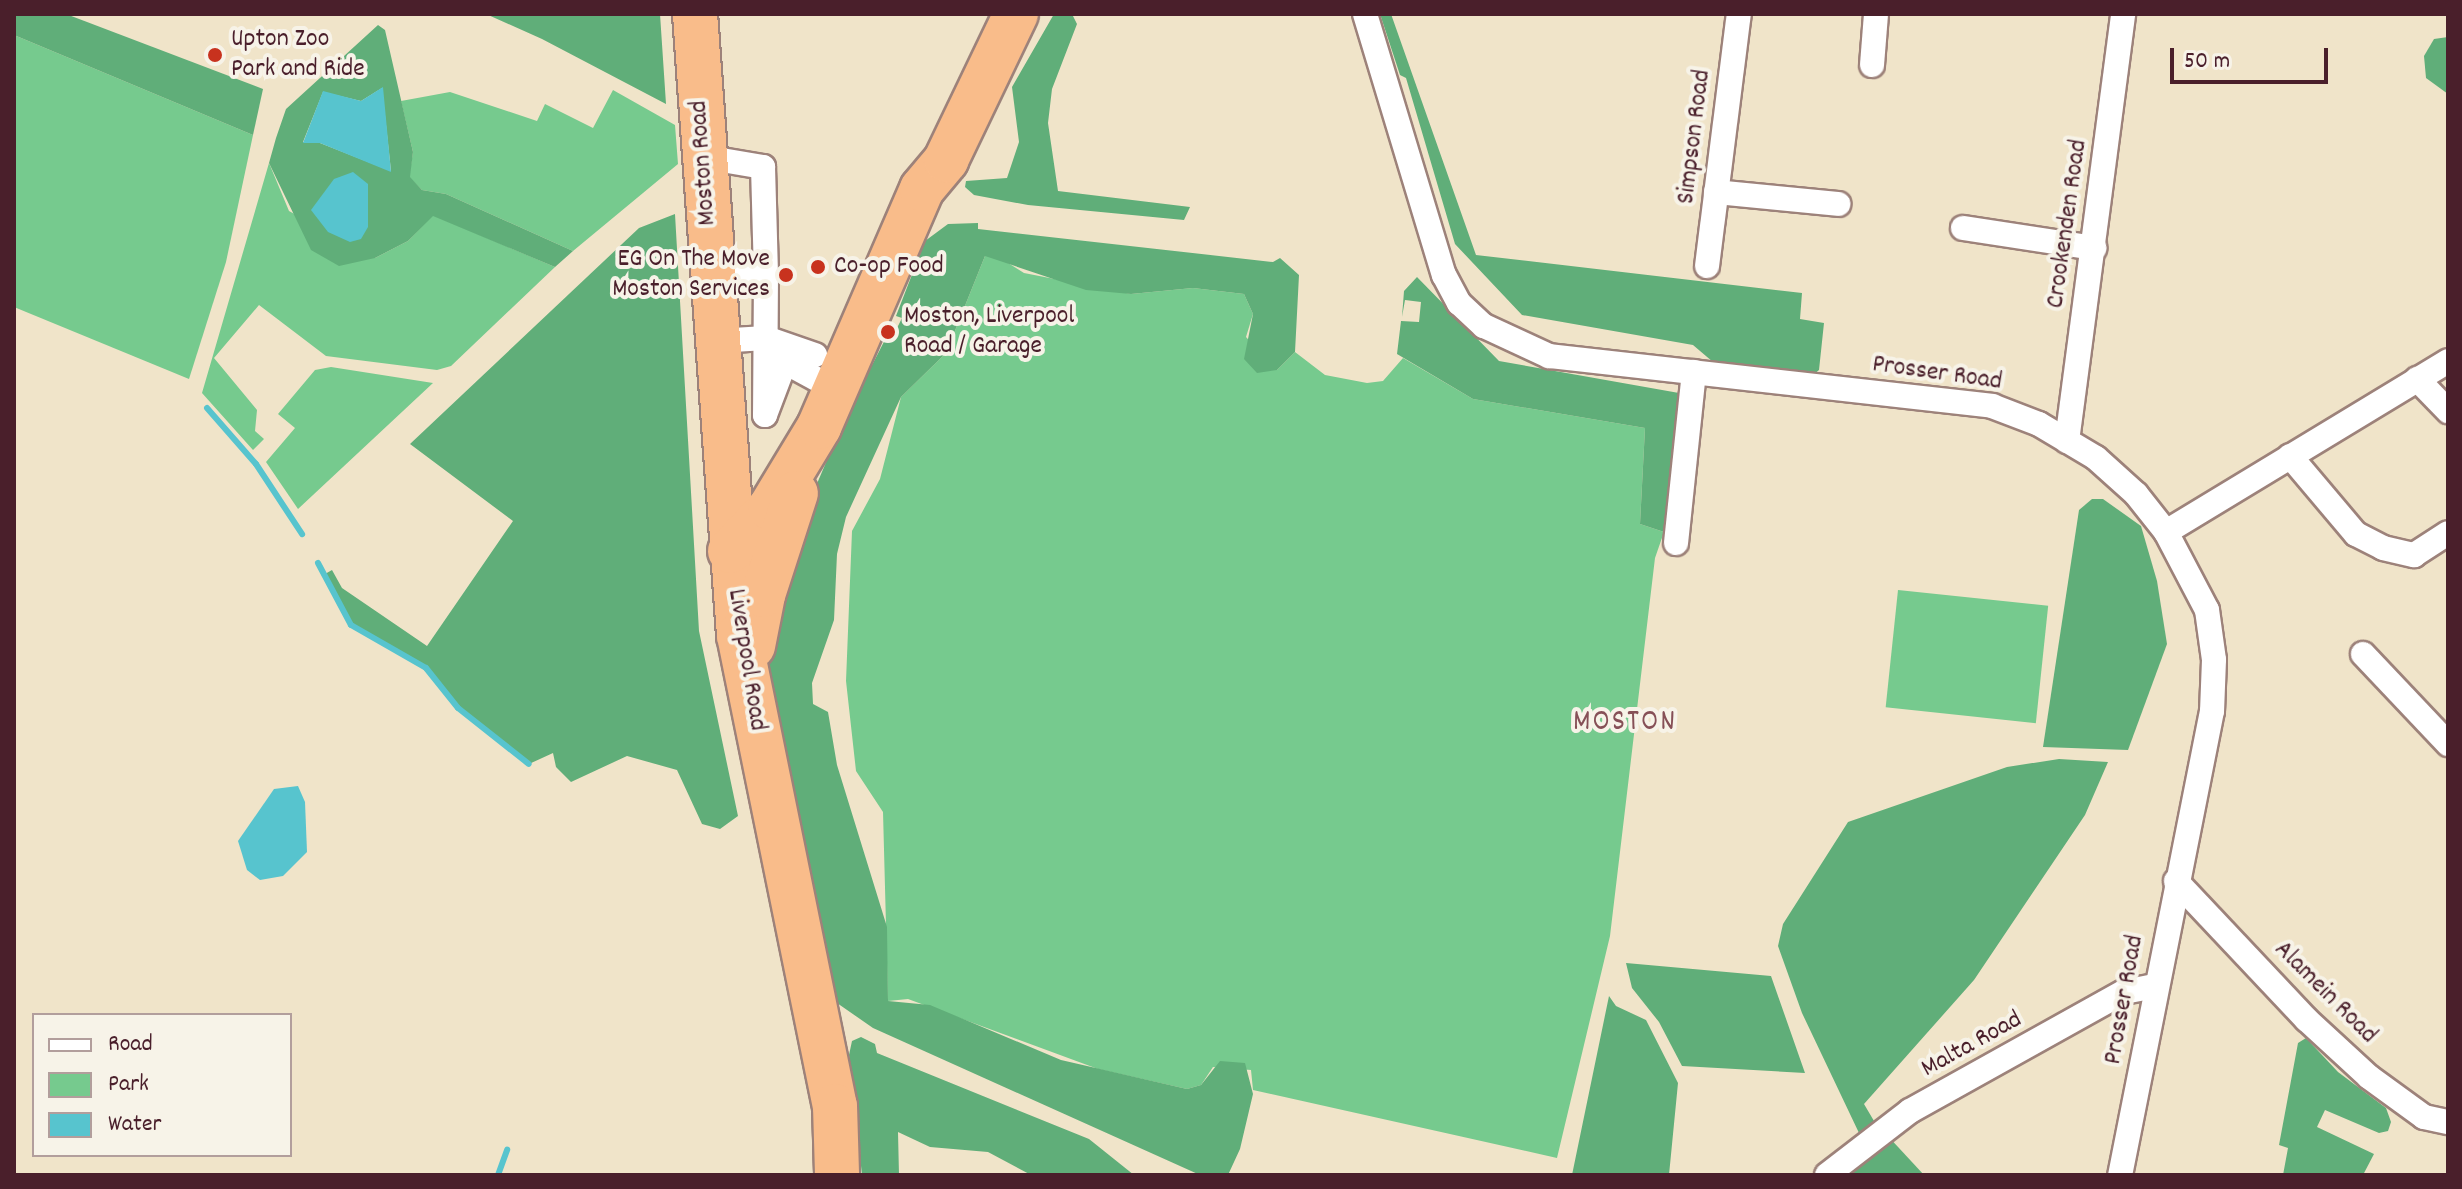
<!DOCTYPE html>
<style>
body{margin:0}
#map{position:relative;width:2462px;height:1189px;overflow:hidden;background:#f0e4c9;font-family:Dekko,sans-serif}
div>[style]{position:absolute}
.green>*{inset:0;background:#76ca8e;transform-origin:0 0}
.forest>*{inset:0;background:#60ae79}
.water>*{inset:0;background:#57c4ce}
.stream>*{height:6px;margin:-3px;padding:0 3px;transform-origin:3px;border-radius:3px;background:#57c4ce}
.roads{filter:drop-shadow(2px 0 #9d827a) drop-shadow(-2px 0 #9d827a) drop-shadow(0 2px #9d827a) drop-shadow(0 -2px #9d827a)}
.street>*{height:24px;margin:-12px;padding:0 12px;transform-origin:12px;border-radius:12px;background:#fff}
.highway>*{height:44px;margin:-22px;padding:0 22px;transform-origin:22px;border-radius:22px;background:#f9bc8a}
.dots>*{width:22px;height:22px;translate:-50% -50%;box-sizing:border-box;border:4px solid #f7f3e8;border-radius:50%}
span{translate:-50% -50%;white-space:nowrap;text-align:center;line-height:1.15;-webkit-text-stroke:8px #f7f3e8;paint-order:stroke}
.poi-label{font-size:26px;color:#4a1f2b}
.left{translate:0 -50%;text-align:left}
.right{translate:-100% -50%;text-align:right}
.street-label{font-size:26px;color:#4a1f2b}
.quarter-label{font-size:30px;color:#865057;letter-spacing:2px}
.frame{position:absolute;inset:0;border:16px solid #4a1f2b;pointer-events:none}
.legend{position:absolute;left:32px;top:1013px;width:260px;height:144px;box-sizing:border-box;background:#f7f3e8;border:2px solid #b29e9c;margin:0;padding:10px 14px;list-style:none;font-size:24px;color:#4a1f2b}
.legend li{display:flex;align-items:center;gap:16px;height:40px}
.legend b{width:40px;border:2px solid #b29e9c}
.scale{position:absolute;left:2170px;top:48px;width:158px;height:36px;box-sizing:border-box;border:4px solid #4a1f2b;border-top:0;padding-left:10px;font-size:24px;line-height:28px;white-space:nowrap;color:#4a1f2b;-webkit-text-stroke:6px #f7f3e8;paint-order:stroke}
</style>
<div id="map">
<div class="green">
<div style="clip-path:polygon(14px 35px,253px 135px,226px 262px,189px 379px,14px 307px)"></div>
<div style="clip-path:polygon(613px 90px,675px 125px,678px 164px,573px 251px,446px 194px,422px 190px,409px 177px,413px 152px,401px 101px,450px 92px,537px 121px,545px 104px,593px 128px)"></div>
<div style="clip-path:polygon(269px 163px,289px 211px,375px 258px,408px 241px,433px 215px,555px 267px,451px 366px,437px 370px,326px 356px,259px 305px,214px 358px,257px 410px,255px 431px,264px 439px,253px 450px,202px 393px)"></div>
<div style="clip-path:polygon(985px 256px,997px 256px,1024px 273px,1131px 294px,1193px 288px,1244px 294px,1253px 314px,1246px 337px,1277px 370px,1295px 352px,1325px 375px,1367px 383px,1383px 381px,1403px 358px,1473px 399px,1645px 428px,1640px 524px,1664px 532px,1655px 558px,1610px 936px,1557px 1158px,1253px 1090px,1251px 1070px,1213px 1067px,1201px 1085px,1187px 1089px,1098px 1069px,908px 999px,888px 1001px,883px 812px,856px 771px,846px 681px,852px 531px,880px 479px,901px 397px,946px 353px)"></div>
<div style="clip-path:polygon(331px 367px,433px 383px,298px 509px,266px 462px,295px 428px,278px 414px,315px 370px)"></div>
<div style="left:1898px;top:590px;width:151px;height:118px;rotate:6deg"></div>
</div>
<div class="forest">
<div style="clip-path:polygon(14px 14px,66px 14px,263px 89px,253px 135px,14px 35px)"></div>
<div style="clip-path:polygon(486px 14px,660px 14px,666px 104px,542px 39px)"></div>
<div style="clip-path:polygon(1054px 14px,1072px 14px,1077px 24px,1052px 89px,1048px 123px,1058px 191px,1190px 207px,1184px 220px,1028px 205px,974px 195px,965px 187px,966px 181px,1007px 178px,1019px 142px,1012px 87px)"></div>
<div style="clip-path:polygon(1380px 14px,1391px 14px,1476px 255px,1802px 293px,1800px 319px,1824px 323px,1819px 370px,1813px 375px,1713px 362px,1693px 345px,1522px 315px,1455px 244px,1406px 78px,1400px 75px)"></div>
<div style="clip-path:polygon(evenodd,378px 25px,385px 30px,413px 152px,410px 177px,422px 190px,446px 194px,573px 251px,555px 267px,433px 216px,408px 241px,375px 258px,339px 266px,311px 250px,269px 163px,276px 138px,286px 109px,378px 25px,382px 88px,391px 171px,320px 143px,303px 142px,323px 92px,361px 101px,382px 88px)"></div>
<div style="clip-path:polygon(2448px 37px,2448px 94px,2426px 78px,2424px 56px,2434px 39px)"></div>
<div style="clip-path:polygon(675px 214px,699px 631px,738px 816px,720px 829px,702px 824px,677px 770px,627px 756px,571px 782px,556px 767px,553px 753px,529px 764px,458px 708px,426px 667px,351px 625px,325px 574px,332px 570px,342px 588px,427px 646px,513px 521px,410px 444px,639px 228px)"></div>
<div style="clip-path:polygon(978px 223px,978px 229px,1273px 262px,1280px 258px,1299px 275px,1295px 352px,1277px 370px,1257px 373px,1244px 359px,1253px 314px,1244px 294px,1193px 288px,1131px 294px,1086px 290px,985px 256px,946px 353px,901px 397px,846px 517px,837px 554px,834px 620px,812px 683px,813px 704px,828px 712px,837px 765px,887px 927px,888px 1001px,930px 1005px,1061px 1060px,1187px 1089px,1201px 1085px,1220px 1061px,1245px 1063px,1253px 1094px,1240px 1149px,1228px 1175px,1200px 1175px,873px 1028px,837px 1003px,809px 890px,771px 697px,769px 660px,804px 514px,845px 418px,891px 328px,896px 330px,902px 318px,896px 316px,925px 241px,948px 224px)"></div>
<div style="clip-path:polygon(1417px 277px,1499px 361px,1679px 393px,1664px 532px,1640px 524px,1645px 428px,1473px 399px,1397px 354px,1401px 321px,1419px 322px,1421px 302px,1405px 300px,1402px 317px,1404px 291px)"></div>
<div style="clip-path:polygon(2092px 499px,2103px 499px,2141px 526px,2157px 581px,2167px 644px,2128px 750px,2043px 747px,2079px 510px)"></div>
<div style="clip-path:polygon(2059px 759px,2108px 762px,2085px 815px,1974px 980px,1864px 1104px,1874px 1121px,1859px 1133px,1802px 1013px,1778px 946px,1783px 924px,1848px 822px,2007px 767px)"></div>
<div style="clip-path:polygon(1626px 963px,1771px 976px,1805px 1073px,1682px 1066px,1659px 1022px,1632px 988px)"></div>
<div style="clip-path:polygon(1609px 996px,1616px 1006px,1646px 1020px,1678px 1083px,1669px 1175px,1572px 1175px)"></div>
<div style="clip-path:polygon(861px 1037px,875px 1044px,877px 1053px,1089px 1139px,1134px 1175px,1031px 1175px,988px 1152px,930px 1147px,898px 1132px,899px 1175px,862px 1175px,849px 1055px,852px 1041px)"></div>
<div style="clip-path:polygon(2306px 1038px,2338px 1072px,2386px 1108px,2391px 1122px,2388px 1131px,2379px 1133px,2325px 1110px,2317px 1127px,2374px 1154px,2363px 1175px,2283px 1175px,2288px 1148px,2279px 1145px,2298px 1043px)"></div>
<div style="clip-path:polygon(1886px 1134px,1924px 1175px,1831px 1175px)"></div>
</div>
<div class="water">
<div style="clip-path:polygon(383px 87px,391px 172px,320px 143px,303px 143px,323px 91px,361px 101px)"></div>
<div style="clip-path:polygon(353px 172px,368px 184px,368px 227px,361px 239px,350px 242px,328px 232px,311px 210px,334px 179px)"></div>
<div style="clip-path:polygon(298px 786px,305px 802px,307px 852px,283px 876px,260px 880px,247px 870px,238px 841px,274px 789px)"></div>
</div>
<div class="stream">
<div style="left:207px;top:408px;width:74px;rotate:48.8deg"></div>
<div style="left:256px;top:464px;width:84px;rotate:56.7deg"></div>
<div style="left:318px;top:563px;width:70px;rotate:62deg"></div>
<div style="left:351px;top:625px;width:86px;rotate:29.8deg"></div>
<div style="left:426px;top:668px;width:51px;rotate:51.3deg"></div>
<div style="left:458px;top:708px;width:90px;rotate:38.3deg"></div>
<div style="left:498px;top:1175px;width:27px;rotate:-70deg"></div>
</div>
<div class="roads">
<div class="street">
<div style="left:1365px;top:14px;width:273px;rotate:73.2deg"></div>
<div style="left:1444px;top:275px;width:32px;rotate:62deg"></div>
<div style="left:1459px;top:303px;width:34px;rotate:43deg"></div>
<div style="left:1484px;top:326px;width:72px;rotate:24.8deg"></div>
<div style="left:1549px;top:356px;width:446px;rotate:6.4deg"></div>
<div style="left:1992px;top:406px;width:50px;rotate:21deg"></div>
<div style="left:2039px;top:424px;width:66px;rotate:30.8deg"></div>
<div style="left:2096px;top:458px;width:54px;rotate:42deg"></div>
<div style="left:2136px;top:494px;width:48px;rotate:51.7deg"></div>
<div style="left:2166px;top:532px;width:88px;rotate:62.3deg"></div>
<div style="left:2207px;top:610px;width:50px;rotate:82deg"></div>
<div style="left:2214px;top:660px;width:51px;rotate:92.2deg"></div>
<div style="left:2212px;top:711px;width:473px;rotate:101.2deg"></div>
<div style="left:1872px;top:65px;width:51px;rotate:-85.5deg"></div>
<div style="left:704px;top:157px;width:60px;rotate:9.6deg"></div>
<div style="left:763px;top:167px;width:108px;rotate:88.4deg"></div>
<div style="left:766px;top:275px;width:54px;rotate:175.8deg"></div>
<div style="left:1716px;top:192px;width:123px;rotate:5.6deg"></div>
<div style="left:1963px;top:228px;width:133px;rotate:8.7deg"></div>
<div style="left:1707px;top:266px;width:254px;rotate:-82.8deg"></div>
<div style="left:766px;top:275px;width:140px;rotate:90.4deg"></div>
<div style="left:765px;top:415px;width:57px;rotate:-69.3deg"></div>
<div style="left:785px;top:362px;width:57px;rotate:28.4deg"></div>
<div style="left:716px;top:341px;width:50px;rotate:-3.4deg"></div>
<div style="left:766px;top:338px;width:52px;rotate:19.1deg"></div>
<div style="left:2417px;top:379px;width:45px;rotate:45.9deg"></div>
<div style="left:2067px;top:441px;width:431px;rotate:-82.5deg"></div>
<div style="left:2290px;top:456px;width:102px;rotate:49.8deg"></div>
<div style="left:2356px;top:534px;width:30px;rotate:27deg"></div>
<div style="left:2383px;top:548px;width:32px;rotate:13deg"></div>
<div style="left:2414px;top:555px;width:40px;rotate:-32.9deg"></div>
<div style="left:2166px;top:532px;width:330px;rotate:-31.2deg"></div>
<div style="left:1676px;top:543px;width:172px;rotate:-84deg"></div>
<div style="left:2363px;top:654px;width:124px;rotate:46.6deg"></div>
<div style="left:2176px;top:881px;width:190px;rotate:46.7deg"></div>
<div style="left:2306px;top:1019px;width:86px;rotate:42.6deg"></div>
<div style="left:2369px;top:1077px;width:68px;rotate:36deg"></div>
<div style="left:2424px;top:1117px;width:25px;rotate:12deg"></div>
<div style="left:1827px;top:1175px;width:105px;rotate:-37.6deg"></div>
<div style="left:1910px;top:1111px;width:245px;rotate:-29.1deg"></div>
<div style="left:2124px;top:992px;width:32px;rotate:-11deg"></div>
</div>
<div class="highway">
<div style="left:695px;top:14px;width:623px;rotate:85.95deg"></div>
<div style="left:739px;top:635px;width:481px;rotate:78.5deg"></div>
<div style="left:835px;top:1106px;width:69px;rotate:88.3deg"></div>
<div style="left:730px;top:551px;width:59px;rotate:-47.1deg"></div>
<div style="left:770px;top:508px;width:95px;rotate:-58.8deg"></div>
<div style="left:819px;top:427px;width:259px;rotate:-66.6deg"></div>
<div style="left:922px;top:189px;width:38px;rotate:-50deg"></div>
<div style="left:946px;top:160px;width:162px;rotate:-64.4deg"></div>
<div style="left:753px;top:646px;width:52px;rotate:-78.9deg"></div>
<div style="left:763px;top:595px;width:107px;rotate:-72.1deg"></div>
</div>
</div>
<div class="dots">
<div style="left:215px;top:55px;background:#c8321e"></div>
<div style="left:818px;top:267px;background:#c8321e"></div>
<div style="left:786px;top:275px;background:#c8321e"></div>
<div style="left:888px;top:332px;background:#c8321e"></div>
</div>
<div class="poi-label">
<span class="left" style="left:231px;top:55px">Upton Zoo<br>Park and Ride</span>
<span class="right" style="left:770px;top:275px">EG On The Move<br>Moston Services</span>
<span class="left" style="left:834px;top:267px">Co-op Food</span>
<span class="left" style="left:904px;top:332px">Moston, Liverpool<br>Road / Garage</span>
</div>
<div class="street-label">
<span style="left:1695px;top:137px;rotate:-83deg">Simpson Road</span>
<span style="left:704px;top:163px;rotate:-94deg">Moston Road</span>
<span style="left:2068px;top:224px;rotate:-82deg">Crookenden Road</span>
<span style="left:1937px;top:374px;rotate:8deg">Prosser Road</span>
<span style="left:746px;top:660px;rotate:81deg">Liverpool Road</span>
<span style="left:2325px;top:993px;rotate:45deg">Alamein Road</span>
<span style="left:2125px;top:1000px;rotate:-80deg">Prosser Road</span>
<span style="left:1972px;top:1045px;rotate:-29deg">Malta Road</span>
</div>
<div class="quarter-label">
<span style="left:1625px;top:724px">MOSTON</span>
</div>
<div class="frame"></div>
<ul class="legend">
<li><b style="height:10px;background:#fff"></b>Road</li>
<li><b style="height:22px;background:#76ca8e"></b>Park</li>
<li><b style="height:22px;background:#57c4ce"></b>Water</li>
</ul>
<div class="scale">50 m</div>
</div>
